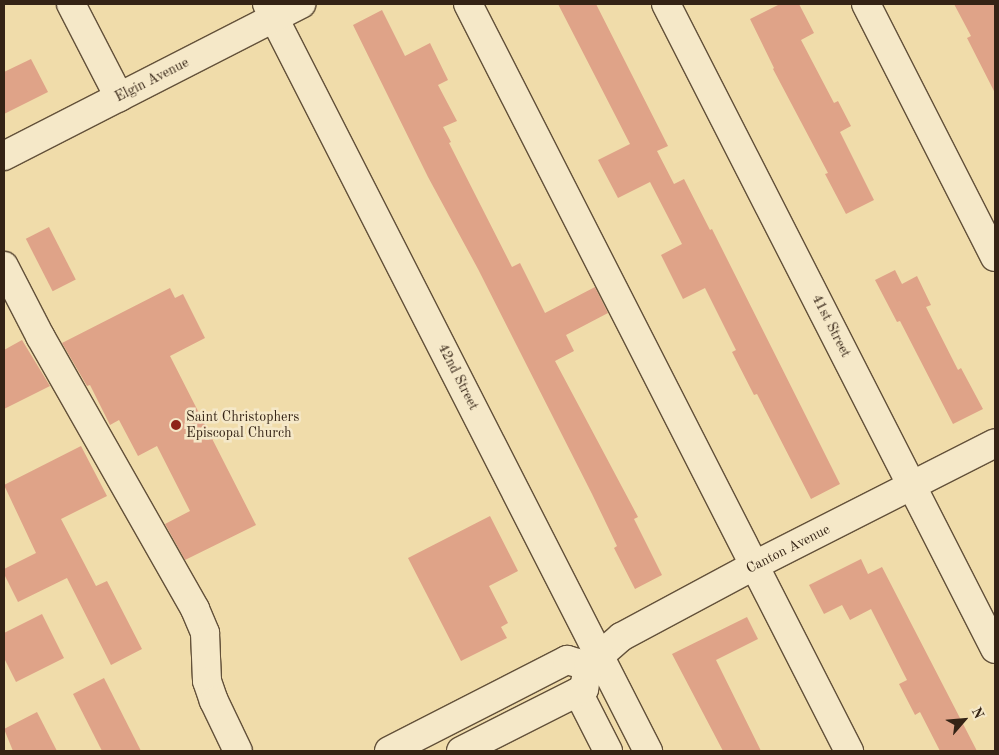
<!DOCTYPE html>
<style>
body{margin:0}
#map{position:relative;width:999px;height:755px;overflow:hidden;background:#f0dcaa;font-family:"Old Standard TT",serif}
div>[style]{position:absolute}
.building>*{inset:0;background:#dfa388;transform-origin:0 0}
.roads{filter:drop-shadow(1px 0 #63513a) drop-shadow(-1px 0 #63513a) drop-shadow(0 1px #63513a) drop-shadow(0 -1px #63513a)}
.minor>*{height:28px;margin:-14px;padding:0 14px;transform-origin:14px;border-radius:14px;background:#f5e8c8}
.dots>*{width:14px;height:14px;translate:-50% -50%;box-sizing:border-box;border:2px solid #f5e8c8;border-radius:50%}
span{translate:-50% -50%;white-space:nowrap;text-align:center;line-height:1.15;-webkit-text-stroke:5px #f5e8c8;paint-order:stroke}
.street-label{font-size:14px;color:#342315}
.poi-label{font-size:14px;color:#342315}
.left{translate:0 -50%;text-align:left}
.frame{position:absolute;inset:0;border:5px solid #342315;pointer-events:none}
.north{position:absolute;left:939px;top:695px;width:50px;height:50px;-webkit-text-stroke:4px #f5e8c8;paint-order:stroke;rotate:63deg;font-size:14px;font-weight:700;line-height:20px;text-align:center;color:#342315}
.north::after{content:'';display:block;margin:auto;width:18px;height:22px;background:#342315;clip-path:polygon(50% 0,100% 100%,50% 72%,0 100%)}
</style>
<div id="map">
<div class="building">
<div style="clip-path:polygon(558px 4px,596px 4px,668px 146px,657px 151px,674px 184px,684px 179px,710px 230px,712px 229px,840px 484px,811px 499px,757px 394px,754px 395px,732px 352px,736px 350px,705px 288px,683px 299px,661px 255px,682px 244px,650px 182px,618px 198px,598px 160px,630px 144px)"></div>
<div style="clip-path:polygon(780px 4px,799px 4px,814px 33px,801px 40px,834px 103px,838px 101px,851px 126px,840px 132px,874px 200px,846px 214px,825px 174px,828px 173px,773px 69px,774px 68px,750px 19px)"></div>
<div style="clip-path:polygon(954px 4px,995px 4px,995px 93px,967px 38px,971px 36px)"></div>
<div style="clip-path:polygon(382px 10px,405px 56px,430px 43px,448px 80px,438px 85px,457px 121px,443px 127px,451px 142px,449px 143px,512px 267px,520px 263px,545px 313px,595px 287px,608px 313px,566px 335px,574px 351px,555px 361px,638px 517px,634px 519px,662px 575px,635px 589px,614px 548px,617px 546px,592px 494px,478px 269px,428px 177px,353px 25px)"></div>
<div style="clip-path:polygon(31px 59px,48px 92px,4px 114px,4px 72px)"></div>
<div style="left:49px;top:227px;width:59px;height:26px;rotate:63deg"></div>
<div style="clip-path:polygon(895px 270px,902px 284px,917px 276px,931px 305px,926px 307px,958px 370px,961px 368px,983px 409px,953px 424px,900px 321px,897px 322px,875px 280px)"></div>
<div style="clip-path:polygon(170px 288px,175px 298px,183px 294px,205px 338px,170px 356px,256px 525px,185px 560px,165px 524px,190px 511px,157px 446px,138px 456px,119px 420px,110px 425px,90px 385px,87px 386px,62px 343px)"></div>
<div style="clip-path:polygon(22px 340px,50px 386px,4px 409px,4px 350px)"></div>
<div style="clip-path:polygon(81px 446px,107px 496px,61px 519px,96px 586px,107px 581px,142px 649px,111px 665px,67px 578px,18px 602px,4px 574px,4px 569px,36px 553px,4px 485px)"></div>
<div style="clip-path:polygon(490px 516px,518px 571px,489px 586px,508px 623px,501px 627px,507px 638px,461px 661px,408px 558px)"></div>
<div style="clip-path:polygon(861px 559px,868px 574px,882px 567px,977px 751px,940px 751px,920px 712px,915px 715px,899px 684px,907px 680px,871px 609px,850px 620px,842px 605px,824px 614px,809px 585px)"></div>
<div style="clip-path:polygon(42px 614px,64px 658px,16px 682px,4px 658px,4px 633px)"></div>
<div style="clip-path:polygon(747px 617px,758px 639px,716px 660px,761px 751px,723px 751px,672px 654px)"></div>
<div style="clip-path:polygon(104px 678px,141px 751px,102px 751px,73px 694px)"></div>
<div style="clip-path:polygon(37px 712px,57px 751px,13px 751px,4px 729px)"></div>
</div>
<div class="roads">
<div class="minor">
<div style="left:71px;top:4px;width:105px;rotate:62.7deg"></div>
<div style="left:267px;top:4px;width:839px;rotate:62.98deg"></div>
<div style="left:468px;top:4px;width:839px;rotate:62.98deg"></div>
<div style="left:666px;top:4px;width:724px;rotate:62.97deg"></div>
<div style="left:866px;top:4px;width:284px;rotate:63deg"></div>
<div style="left:4px;top:156px;width:334px;rotate:-27.1deg"></div>
<div style="left:4px;top:266px;width:79px;rotate:62.8deg"></div>
<div style="left:40px;top:336px;width:314px;rotate:60.4deg"></div>
<div style="left:195px;top:609px;width:26px;rotate:67deg"></div>
<div style="left:205px;top:633px;width:48px;rotate:87.6deg"></div>
<div style="left:207px;top:681px;width:21px;rotate:71deg"></div>
<div style="left:214px;top:701px;width:55px;rotate:64.4deg"></div>
<div style="left:578px;top:692px;width:66px;rotate:63deg"></div>
<div style="left:389px;top:751px;width:200px;rotate:-27.1deg"></div>
<div style="left:567px;top:660px;width:22px;rotate:16deg"></div>
<div style="left:461px;top:751px;width:138px;rotate:-26.8deg"></div>
<div style="left:584px;top:689px;width:23px;rotate:-80deg"></div>
<div style="left:588px;top:666px;width:44px;rotate:-41.3deg"></div>
<div style="left:621px;top:637px;width:152px;rotate:-28.2deg"></div>
<div style="left:755px;top:565px;width:269px;rotate:-26.9deg"></div>
</div>
</div>
<div class="dots">
<div style="left:176px;top:425px;background:#8f2418"></div>
</div>
<div class="street-label">
<span style="left:152px;top:80px;rotate:-27deg">Elgin Avenue</span>
<span style="left:831px;top:326px;rotate:63deg">41st Street</span>
<span style="left:458px;top:377px;rotate:63deg">42nd Street</span>
<span style="left:788px;top:549px;rotate:-27deg">Canton Avenue</span>
</div>
<div class="poi-label">
<span class="left" style="left:186px;top:425px">Saint Christophers<br>Episcopal Church</span>
</div>
<div class="frame"></div>
<div class="north">N</div>
</div>
